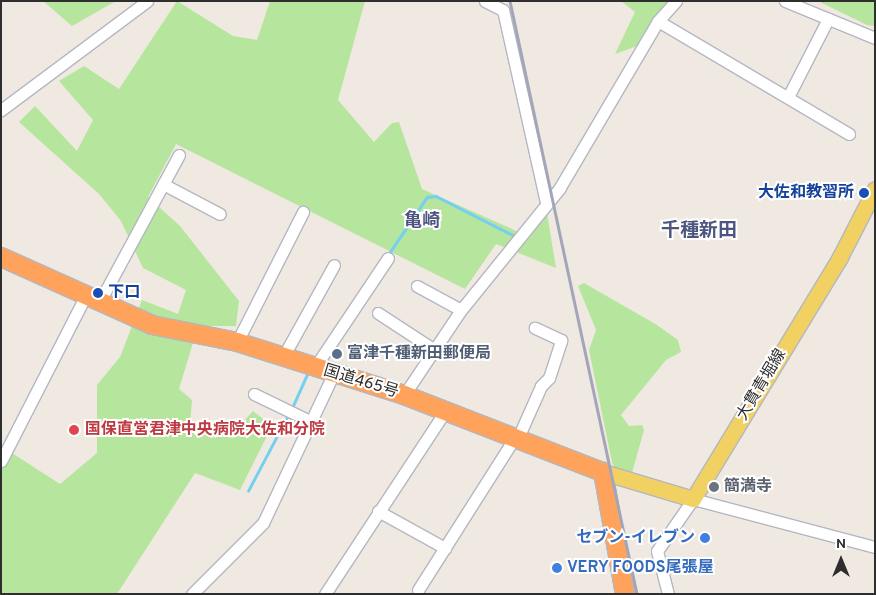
<!DOCTYPE html>
<meta charset="utf-8">
<style>
body{margin:0}
#map{position:relative;width:876px;height:595px;overflow:hidden;background:#efe9e1;font-family:Overpass,"Noto Sans JP",sans-serif}
div>[style]{position:absolute}
.green>*{inset:0;background:#b6e59e}
.stream>*{height:2.5px;margin:-1.25px;padding:0 1.25px;transform-origin:1.25px;border-radius:1.25px;background:#75cff0}
.roads{filter:drop-shadow(1px 0 #b4b7c1) drop-shadow(-1px 0 #b4b7c1) drop-shadow(0 1px #b4b7c1) drop-shadow(0 -1px #b4b7c1)}
.minor>*{height:11px;margin:-5.5px;padding:0 5.5px;transform-origin:5.5px;border-radius:5.5px;background:#fff}
.major>*{height:15px;margin:-7.5px;padding:0 7.5px;transform-origin:7.5px;border-radius:7.5px;background:#f2d163}
.highway>*{height:18px;margin:-9px;padding:0 9px;transform-origin:9px;border-radius:9px;background:#ffa35c}
.rail>*{height:2.5px;margin:-1.25px;padding:0 1.25px;transform-origin:1.25px;border-radius:1.25px;background:#a3a6b8}
.dots>*{width:14px;height:14px;translate:-50% -50%;box-sizing:border-box;border:2px solid #fff;border-radius:50%}
span{translate:-50% -50%;white-space:nowrap;text-align:center;line-height:1.15;-webkit-text-stroke:4px #fff;paint-order:stroke}
.transit-label{font-size:16px;color:#164399;font-weight:700}
.right{translate:-100% -50%;text-align:right}
.left{translate:0 -50%;text-align:left}
.service-label{font-size:16px;color:#4e5e75;font-weight:700}
.street-label{font-size:16px;color:#2e2e2e}
.health-label{font-size:16px;color:#be3a42;font-weight:700}
.worship-label{font-size:16px;color:#5b616d;font-weight:700}
.shop-label{font-size:16px;color:#366cbe;font-weight:700}
.neighbourhood-label{font-size:18px;color:#4d5680;font-weight:700}
.quarter-label{font-size:19px;color:#4d5680;font-weight:700}
.frame{position:absolute;inset:0;border:2px solid #2e2e2e;pointer-events:none}
.north{position:absolute;left:816px;top:535px;width:50px;height:50px;-webkit-text-stroke:4px #fff;paint-order:stroke;rotate:0deg;font-size:14px;font-weight:700;line-height:20px;text-align:center;color:#2e2e2e}
.north::after{content:'';display:block;margin:auto;width:18px;height:22px;background:#2e2e2e;clip-path:polygon(50% 0,100% 100%,50% 72%,0 100%)}
</style>
<div id="map">
<div class="green">
<div style="clip-path:polygon(43px 1px,116px 1px,72px 26px)"></div>
<div style="clip-path:polygon(177px 1px,233px 36px,257px 40px,270px 1px,365px 1px,338px 100px,374px 142px,392px 123px,399px 122px,422px 189px,530px 237px,547px 213px,556px 268px,496px 244px,465px 289px,176px 144px,148px 197px,180px 226px,239px 301px,236px 326px,198px 326px,179px 389px,192px 400px,190px 424px,231px 435px,253px 411px,272px 426px,240px 490px,195px 473px,117px 594px,1px 594px,1px 446px,60px 484px,97px 453px,97px 385px,120px 357px,142px 300px,178px 314px,186px 290px,143px 268px,121px 221px,99px 194px,19px 122px,35px 106px,77px 151px,93px 120px,59px 81px,84px 66px,119px 89px)"></div>
<div style="clip-path:polygon(621px 1px,675px 1px,637px 46px,615px 54px,635px 12px)"></div>
<div style="clip-path:polygon(818px 1px,875px 1px,875px 26px,867px 25px)"></div>
<div style="clip-path:polygon(584px 283px,657px 325px,678px 340px,681px 352px,666px 360px,621px 415px,629px 426px,642px 425px,644px 430px,632px 473px,616px 471px,612px 462px,589px 350px,596px 330px,578px 286px)"></div>
</div>
<div class="stream">
<div style="left:388px;top:255px;width:70px;rotate:-56.1deg"></div>
<div style="left:427px;top:197px;width:9px;rotate:-6deg"></div>
<div style="left:436px;top:196px;width:86px;rotate:26.9deg"></div>
<div style="left:292px;top:408px;width:39px;rotate:-66deg"></div>
<div style="left:248px;top:491px;width:86px;rotate:-62.2deg"></div>
</div>
<div class="roads">
<div class="minor">
<div style="left:485px;top:1px;width:20px;rotate:27deg"></div>
<div style="left:503px;top:10px;width:198px;rotate:77.4deg"></div>
<div style="left:785px;top:1px;width:97px;rotate:22.3deg"></div>
<div style="left:658px;top:21px;width:222px;rotate:30.6deg"></div>
<div style="left:788px;top:97px;width:88px;rotate:-62.9deg"></div>
<div style="left:1px;top:110px;width:182px;rotate:-36.7deg"></div>
<div style="left:163px;top:184px;width:64px;rotate:27.8deg"></div>
<div style="left:417px;top:286px;width:50px;rotate:28.6deg"></div>
<div style="left:100px;top:301px;width:166px;rotate:-61.6deg"></div>
<div style="left:378px;top:313px;width:66px;rotate:33.2deg"></div>
<div style="left:237px;top:342px;width:146px;rotate:-63.1deg"></div>
<div style="left:283px;top:357px;width:105px;rotate:-61deg"></div>
<div style="left:315px;top:367px;width:131px;rotate:-56.2deg"></div>
<div style="left:254px;top:394px;width:64px;rotate:25.8deg"></div>
<div style="left:404px;top:395px;width:102px;rotate:-56.2deg"></div>
<div style="left:461px;top:310px;width:156px;rotate:-51deg"></div>
<div style="left:559px;top:189px;width:195px;rotate:-59.5deg"></div>
<div style="left:658px;top:21px;width:27px;rotate:-48deg"></div>
<div style="left:517px;top:440px;width:59px;rotate:-66deg"></div>
<div style="left:541px;top:386px;width:11px;rotate:-45deg"></div>
<div style="left:549px;top:378px;width:40px;rotate:-72deg"></div>
<div style="left:561px;top:340px;width:29px;rotate:-155deg"></div>
<div style="left:1px;top:461px;width:186px;rotate:-62.9deg"></div>
<div style="left:378px;top:511px;width:77px;rotate:28.9deg"></div>
<div style="left:418px;top:590px;width:179px;rotate:-57.6deg"></div>
<div style="left:192px;top:594px;width:100px;rotate:-45deg"></div>
<div style="left:263px;top:523px;width:166px;rotate:-64.7deg"></div>
<div style="left:325px;top:594px;width:219px;rotate:-56.7deg"></div>
<div style="left:668px;top:594px;width:44px;rotate:-104.3deg"></div>
<div style="left:657px;top:551px;width:63px;rotate:-55.3deg"></div>
<div style="left:693px;top:499px;width:188px;rotate:14.8deg"></div>
</div>
<div class="major">
<div style="left:603px;top:472px;width:94px;rotate:16.7deg"></div>
<div style="left:693px;top:499px;width:283px;rotate:-58.7deg"></div>
<div style="left:840px;top:257px;width:76px;rotate:-62.8deg"></div>
</div>
<div class="highway">
<div style="left:1px;top:257px;width:166px;rotate:24.2deg"></div>
<div style="left:152px;top:325px;width:87px;rotate:11.3deg"></div>
<div style="left:237px;top:342px;width:175px;rotate:17.6deg"></div>
<div style="left:404px;top:395px;width:213px;rotate:21.2deg"></div>
<div style="left:603px;top:472px;width:124px;rotate:79.8deg"></div>
</div>
</div>
<div class="rail">
<div style="left:510px;top:1px;width:606px;rotate:77.91deg"></div>
</div>
<div class="dots">
<div style="left:864px;top:193px;background:#1a4fb4"></div>
<div style="left:98px;top:293px;background:#1a4fb4"></div>
<div style="left:337px;top:354px;background:#5c6f8a"></div>
<div style="left:74px;top:430px;background:#e0444e"></div>
<div style="left:714px;top:487px;background:#6b7280"></div>
<div style="left:705px;top:538px;background:#3f7fe0"></div>
<div style="left:557px;top:568px;background:#3f7fe0"></div>
</div>
<div class="transit-label">
<span class="right" style="left:854px;top:193px">大佐和教習所</span>
<span class="left" style="left:108px;top:293px">下口</span>
</div>
<div class="service-label">
<span class="left" style="left:347px;top:354px">富津千種新田郵便局</span>
</div>
<div class="street-label">
<span style="left:361px;top:382px;rotate:17deg">国道465号</span>
<span style="left:762px;top:385px;rotate:-59deg">大貫青堀線</span>
</div>
<div class="health-label">
<span class="left" style="left:85px;top:430px">国保直営君津中央病院大佐和分院</span>
</div>
<div class="worship-label">
<span class="left" style="left:724px;top:487px">簡満寺</span>
</div>
<div class="shop-label">
<span class="right" style="left:695px;top:538px">セブン-イレブン</span>
<span class="left" style="left:567px;top:568px">VERY FOODS尾張屋</span>
</div>
<div class="neighbourhood-label">
<span style="left:422px;top:222px">亀崎</span>
</div>
<div class="quarter-label">
<span style="left:699px;top:232px">千種新田</span>
</div>
<div class="frame"></div>
<div class="north">N</div>
</div>
